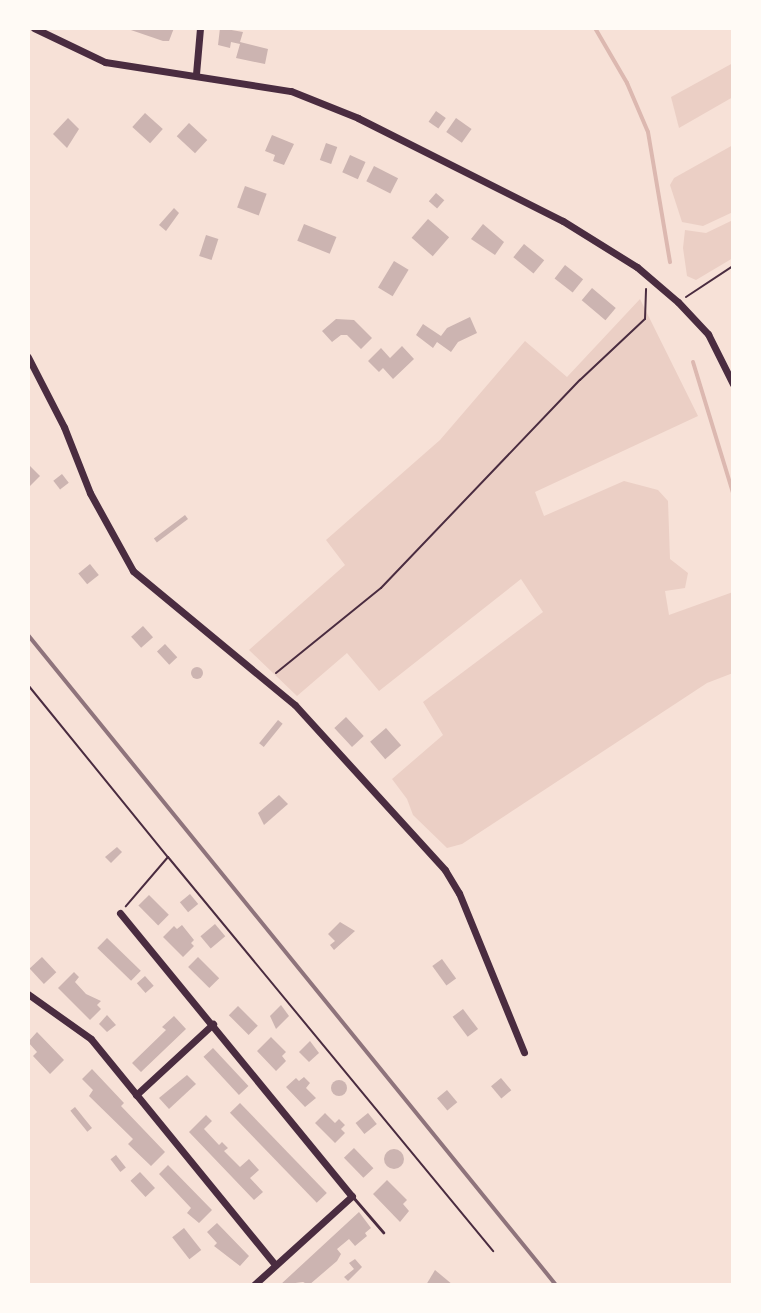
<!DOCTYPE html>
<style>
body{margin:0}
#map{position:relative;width:761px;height:1313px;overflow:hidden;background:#f7e1d7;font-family:"DejaVu Sans",sans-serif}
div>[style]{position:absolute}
.green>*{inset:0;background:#ebcfc5}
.stream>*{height:4px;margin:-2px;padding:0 2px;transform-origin:2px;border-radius:2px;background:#dcb8b0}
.building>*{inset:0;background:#ccb4b1;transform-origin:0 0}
.round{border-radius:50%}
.path>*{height:2px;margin:-1px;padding:0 1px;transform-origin:1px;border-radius:1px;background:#4a2c40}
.service>*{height:3px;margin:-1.5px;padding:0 1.5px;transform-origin:1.5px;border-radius:1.5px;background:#4a2c40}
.minor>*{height:7px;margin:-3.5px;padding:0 3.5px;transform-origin:3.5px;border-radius:3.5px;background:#4a2c40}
.rail>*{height:4px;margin:-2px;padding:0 2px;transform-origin:2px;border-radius:2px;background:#8f747c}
span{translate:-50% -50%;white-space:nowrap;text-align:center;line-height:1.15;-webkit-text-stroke:8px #fffaf5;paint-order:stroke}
.frame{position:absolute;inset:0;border:30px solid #fffaf5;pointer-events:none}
</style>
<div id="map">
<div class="green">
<div style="clip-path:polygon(733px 63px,733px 97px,679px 128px,671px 97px)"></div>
<div style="clip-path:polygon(733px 145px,733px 212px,703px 226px,682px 222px,670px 185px,674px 178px)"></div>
<div style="clip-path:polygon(733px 220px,733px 258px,696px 280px,687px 276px,683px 248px,685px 230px,706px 233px)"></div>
<div style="clip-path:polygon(640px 299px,698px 416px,535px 492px,544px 516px,624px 481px,658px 490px,668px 501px,670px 559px,688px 573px,685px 588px,665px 591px,669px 615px,733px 592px,733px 673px,707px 683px,462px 844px,447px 848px,413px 815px,407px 799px,392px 779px,443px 735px,423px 702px,543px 612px,521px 579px,379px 691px,347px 653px,297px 696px,249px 650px,345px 565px,326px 540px,440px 440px,525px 341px,567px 377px)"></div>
</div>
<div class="stream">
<div style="left:595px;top:28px;width:64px;rotate:59.8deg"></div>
<div style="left:627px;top:83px;width:53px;rotate:66.8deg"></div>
<div style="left:648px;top:132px;width:132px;rotate:80.4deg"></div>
<div style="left:693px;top:362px;width:137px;rotate:73deg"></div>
</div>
<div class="building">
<div style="clip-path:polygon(125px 28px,174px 28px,169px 41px,163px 41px)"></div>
<div style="clip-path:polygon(220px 28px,243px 32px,240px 42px,268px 49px,265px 64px,236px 58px,240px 44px,231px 42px,230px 48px,218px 45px)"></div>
<div style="left:436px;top:111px;width:12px;height:13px;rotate:35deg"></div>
<div style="left:145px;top:113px;width:24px;height:19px;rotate:42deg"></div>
<div style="clip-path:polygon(68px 118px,79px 129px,67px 148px,53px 134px)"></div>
<div style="left:456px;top:118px;width:19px;height:17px;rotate:35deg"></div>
<div style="left:189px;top:123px;width:25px;height:18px;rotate:43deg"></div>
<div style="clip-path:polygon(272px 135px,294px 144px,284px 165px,273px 161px,275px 155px,265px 151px)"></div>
<div style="left:326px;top:143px;width:12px;height:18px;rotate:20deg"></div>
<div style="left:350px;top:155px;width:17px;height:19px;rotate:24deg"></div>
<div style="left:374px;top:166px;width:27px;height:17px;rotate:27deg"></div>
<div style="left:245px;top:186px;width:23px;height:23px;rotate:20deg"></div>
<div style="left:436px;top:193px;width:11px;height:11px;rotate:41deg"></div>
<div style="clip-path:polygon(174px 208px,179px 213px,166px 231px,159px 225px)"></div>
<div style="left:428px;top:219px;width:28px;height:25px;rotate:41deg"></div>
<div style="left:304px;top:224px;width:35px;height:18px;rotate:22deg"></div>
<div style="clip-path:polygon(483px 224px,504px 242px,495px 255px,471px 239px)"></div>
<div style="left:206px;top:235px;width:13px;height:22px;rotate:18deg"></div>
<div style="left:524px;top:244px;width:26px;height:17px;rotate:39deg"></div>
<div style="left:394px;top:261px;width:17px;height:31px;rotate:31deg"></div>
<div style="left:565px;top:265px;width:23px;height:17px;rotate:38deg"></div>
<div style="left:592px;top:288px;width:31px;height:16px;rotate:40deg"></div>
<div style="clip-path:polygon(470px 317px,477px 333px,458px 342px,451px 352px,437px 342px,433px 348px,416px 335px,423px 324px,441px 336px,447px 328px)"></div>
<div style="clip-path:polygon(336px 319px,354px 320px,372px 338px,361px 349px,347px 335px,341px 335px,332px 342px,322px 331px)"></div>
<div style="clip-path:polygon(402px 346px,414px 359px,393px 379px,383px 368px,379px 372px,368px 361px,381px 348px,390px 358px)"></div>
<div style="clip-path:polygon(30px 466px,40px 476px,29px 487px,28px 468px)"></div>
<div style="left:62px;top:474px;width:11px;height:11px;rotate:52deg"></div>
<div style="left:185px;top:515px;width:5px;height:39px;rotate:53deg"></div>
<div style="left:90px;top:564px;width:14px;height:15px;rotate:51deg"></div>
<div style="left:143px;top:626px;width:15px;height:16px;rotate:48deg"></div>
<div style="left:165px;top:644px;width:18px;height:11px;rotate:47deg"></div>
<div class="round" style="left:191px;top:667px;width:12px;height:12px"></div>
<div style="left:346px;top:717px;width:26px;height:16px;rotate:47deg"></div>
<div style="left:278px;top:720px;width:6px;height:30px;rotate:39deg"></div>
<div style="left:386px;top:728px;width:23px;height:21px;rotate:49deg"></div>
<div style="clip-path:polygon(279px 795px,288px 804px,264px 825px,258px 813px)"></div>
<div style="clip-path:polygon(117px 847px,122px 852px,111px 863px,105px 857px)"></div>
<div style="left:190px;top:894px;width:13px;height:13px;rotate:51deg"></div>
<div style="left:149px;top:895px;width:28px;height:15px;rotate:45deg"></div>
<div style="clip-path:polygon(340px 922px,355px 931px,334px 950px,330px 945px,335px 941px,328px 934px)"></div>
<div style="left:215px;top:924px;width:16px;height:19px;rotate:50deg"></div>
<div style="clip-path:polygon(182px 925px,194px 940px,191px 943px,194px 946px,183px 957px,163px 937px,174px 926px,177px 929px)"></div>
<div style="left:107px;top:938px;width:47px;height:14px;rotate:44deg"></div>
<div style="left:42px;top:957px;width:21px;height:17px;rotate:47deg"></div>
<div style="left:198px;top:957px;width:30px;height:14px;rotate:45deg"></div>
<div style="left:442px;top:959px;width:24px;height:12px;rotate:54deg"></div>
<div style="clip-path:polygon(74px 972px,79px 977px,75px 982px,86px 994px,101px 1001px,97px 1005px,101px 1009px,90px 1020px,58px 988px)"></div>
<div style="left:145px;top:976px;width:13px;height:11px;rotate:48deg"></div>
<div style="clip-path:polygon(281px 1005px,289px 1016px,276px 1029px,270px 1016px)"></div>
<div style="left:238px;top:1006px;width:28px;height:13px;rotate:45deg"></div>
<div style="left:463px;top:1009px;width:25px;height:13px;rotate:53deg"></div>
<div style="clip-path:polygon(107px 1015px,116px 1025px,107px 1032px,99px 1024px)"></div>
<div style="clip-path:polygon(174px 1016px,186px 1029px,141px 1072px,132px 1063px,166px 1030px,162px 1027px)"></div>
<div style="clip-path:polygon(37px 1032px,64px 1060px,50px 1074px,33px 1056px,37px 1052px,28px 1042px)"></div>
<div style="clip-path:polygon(271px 1037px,286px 1052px,282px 1056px,286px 1061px,276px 1071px,257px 1051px)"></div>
<div style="clip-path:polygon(310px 1041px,319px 1053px,309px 1062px,299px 1052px)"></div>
<div style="left:213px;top:1048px;width:52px;height:13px;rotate:47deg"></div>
<div style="clip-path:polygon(92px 1069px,124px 1103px,121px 1106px,165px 1152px,151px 1166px,128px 1144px,133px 1139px,89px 1096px,93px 1090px,82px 1079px)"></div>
<div style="clip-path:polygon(187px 1075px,196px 1084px,169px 1109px,159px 1098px)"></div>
<div style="clip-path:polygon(304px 1077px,310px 1083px,306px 1088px,316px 1098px,305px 1107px,286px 1087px,296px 1078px,299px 1081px)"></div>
<div style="left:501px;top:1078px;width:16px;height:13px;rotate:50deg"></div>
<div class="round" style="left:331px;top:1080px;width:16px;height:16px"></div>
<div style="left:447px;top:1090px;width:16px;height:13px;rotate:50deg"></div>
<div style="left:240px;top:1103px;width:125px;height:14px;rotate:46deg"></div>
<div style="left:75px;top:1107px;width:27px;height:6px;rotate:51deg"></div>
<div style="clip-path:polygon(325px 1113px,335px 1123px,339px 1119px,345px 1125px,341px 1129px,345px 1133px,335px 1143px,315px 1123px)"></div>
<div style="left:368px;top:1113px;width:14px;height:16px;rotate:51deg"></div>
<div style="clip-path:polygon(206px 1115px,212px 1121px,204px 1129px,219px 1145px,222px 1142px,228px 1148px,224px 1151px,240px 1167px,249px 1159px,259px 1170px,250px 1178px,263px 1192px,254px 1200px,189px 1132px)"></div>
<div style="left:354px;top:1148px;width:28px;height:14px;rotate:46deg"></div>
<div class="round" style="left:384px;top:1149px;width:20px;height:20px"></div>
<div style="left:116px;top:1155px;width:16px;height:7px;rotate:52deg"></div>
<div style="clip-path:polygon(168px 1165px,212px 1210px,199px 1223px,187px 1213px,191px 1208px,159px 1174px)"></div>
<div style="left:140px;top:1172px;width:22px;height:13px;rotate:47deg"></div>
<div style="clip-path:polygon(387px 1180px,407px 1200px,403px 1204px,409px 1211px,400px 1222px,373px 1194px)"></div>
<div style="clip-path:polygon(359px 1212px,371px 1228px,365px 1233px,367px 1236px,355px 1246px,349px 1239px,337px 1249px,341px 1254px,337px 1261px,309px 1285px,303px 1282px,280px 1285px)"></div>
<div style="clip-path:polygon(217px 1223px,249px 1256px,240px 1266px,214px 1246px,217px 1243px,207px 1232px)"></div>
<div style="left:184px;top:1228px;width:28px;height:15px;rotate:52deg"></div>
<div style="clip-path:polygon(355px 1259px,362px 1267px,348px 1281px,344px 1277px,354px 1269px,349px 1263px)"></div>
<div style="clip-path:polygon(435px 1270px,453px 1285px,426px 1285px)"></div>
</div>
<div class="path">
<div style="left:686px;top:297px;width:56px;rotate:-33.4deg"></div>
<div style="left:276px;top:673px;width:135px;rotate:-39deg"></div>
<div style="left:381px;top:588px;width:288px;rotate:-46.3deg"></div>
<div style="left:580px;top:380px;width:89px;rotate:-43.2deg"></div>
<div style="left:645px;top:319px;width:30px;rotate:-88deg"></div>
<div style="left:28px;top:685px;width:222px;rotate:50.9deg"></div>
<div style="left:168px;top:857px;width:65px;rotate:130.6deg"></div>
<div style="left:168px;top:857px;width:511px;rotate:50.48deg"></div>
</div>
<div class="service">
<div style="left:352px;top:1196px;width:48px;rotate:49.3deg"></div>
</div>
<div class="minor">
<div style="left:34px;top:28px;width:79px;rotate:25.6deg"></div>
<div style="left:105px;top:62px;width:188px;rotate:8.9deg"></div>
<div style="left:291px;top:91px;width:72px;rotate:21.9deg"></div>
<div style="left:358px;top:118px;width:229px;rotate:26.7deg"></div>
<div style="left:563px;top:221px;width:87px;rotate:31.9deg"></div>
<div style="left:637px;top:267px;width:54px;rotate:40.5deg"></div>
<div style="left:678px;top:302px;width:44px;rotate:46.8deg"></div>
<div style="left:708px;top:334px;width:56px;rotate:63.4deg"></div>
<div style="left:196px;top:74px;width:46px;rotate:-85deg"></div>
<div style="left:28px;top:357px;width:79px;rotate:62.8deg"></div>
<div style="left:64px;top:427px;width:71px;rotate:68.5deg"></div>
<div style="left:90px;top:493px;width:89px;rotate:61.1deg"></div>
<div style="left:133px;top:571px;width:210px;rotate:39.6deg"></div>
<div style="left:295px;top:705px;width:223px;rotate:47.7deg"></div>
<div style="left:445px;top:870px;width:27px;rotate:59deg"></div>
<div style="left:459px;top:893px;width:172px;rotate:67.8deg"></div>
<div style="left:120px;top:913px;width:366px;rotate:50.7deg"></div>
<div style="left:352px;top:1196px;width:132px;rotate:137.8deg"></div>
<div style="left:28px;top:994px;width:77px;rotate:35.5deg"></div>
<div style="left:91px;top:1039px;width:291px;rotate:50.8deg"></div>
<div style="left:136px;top:1095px;width:105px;rotate:-42.7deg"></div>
</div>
<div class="rail">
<div style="left:28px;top:635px;width:837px;rotate:50.91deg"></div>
</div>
<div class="frame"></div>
</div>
